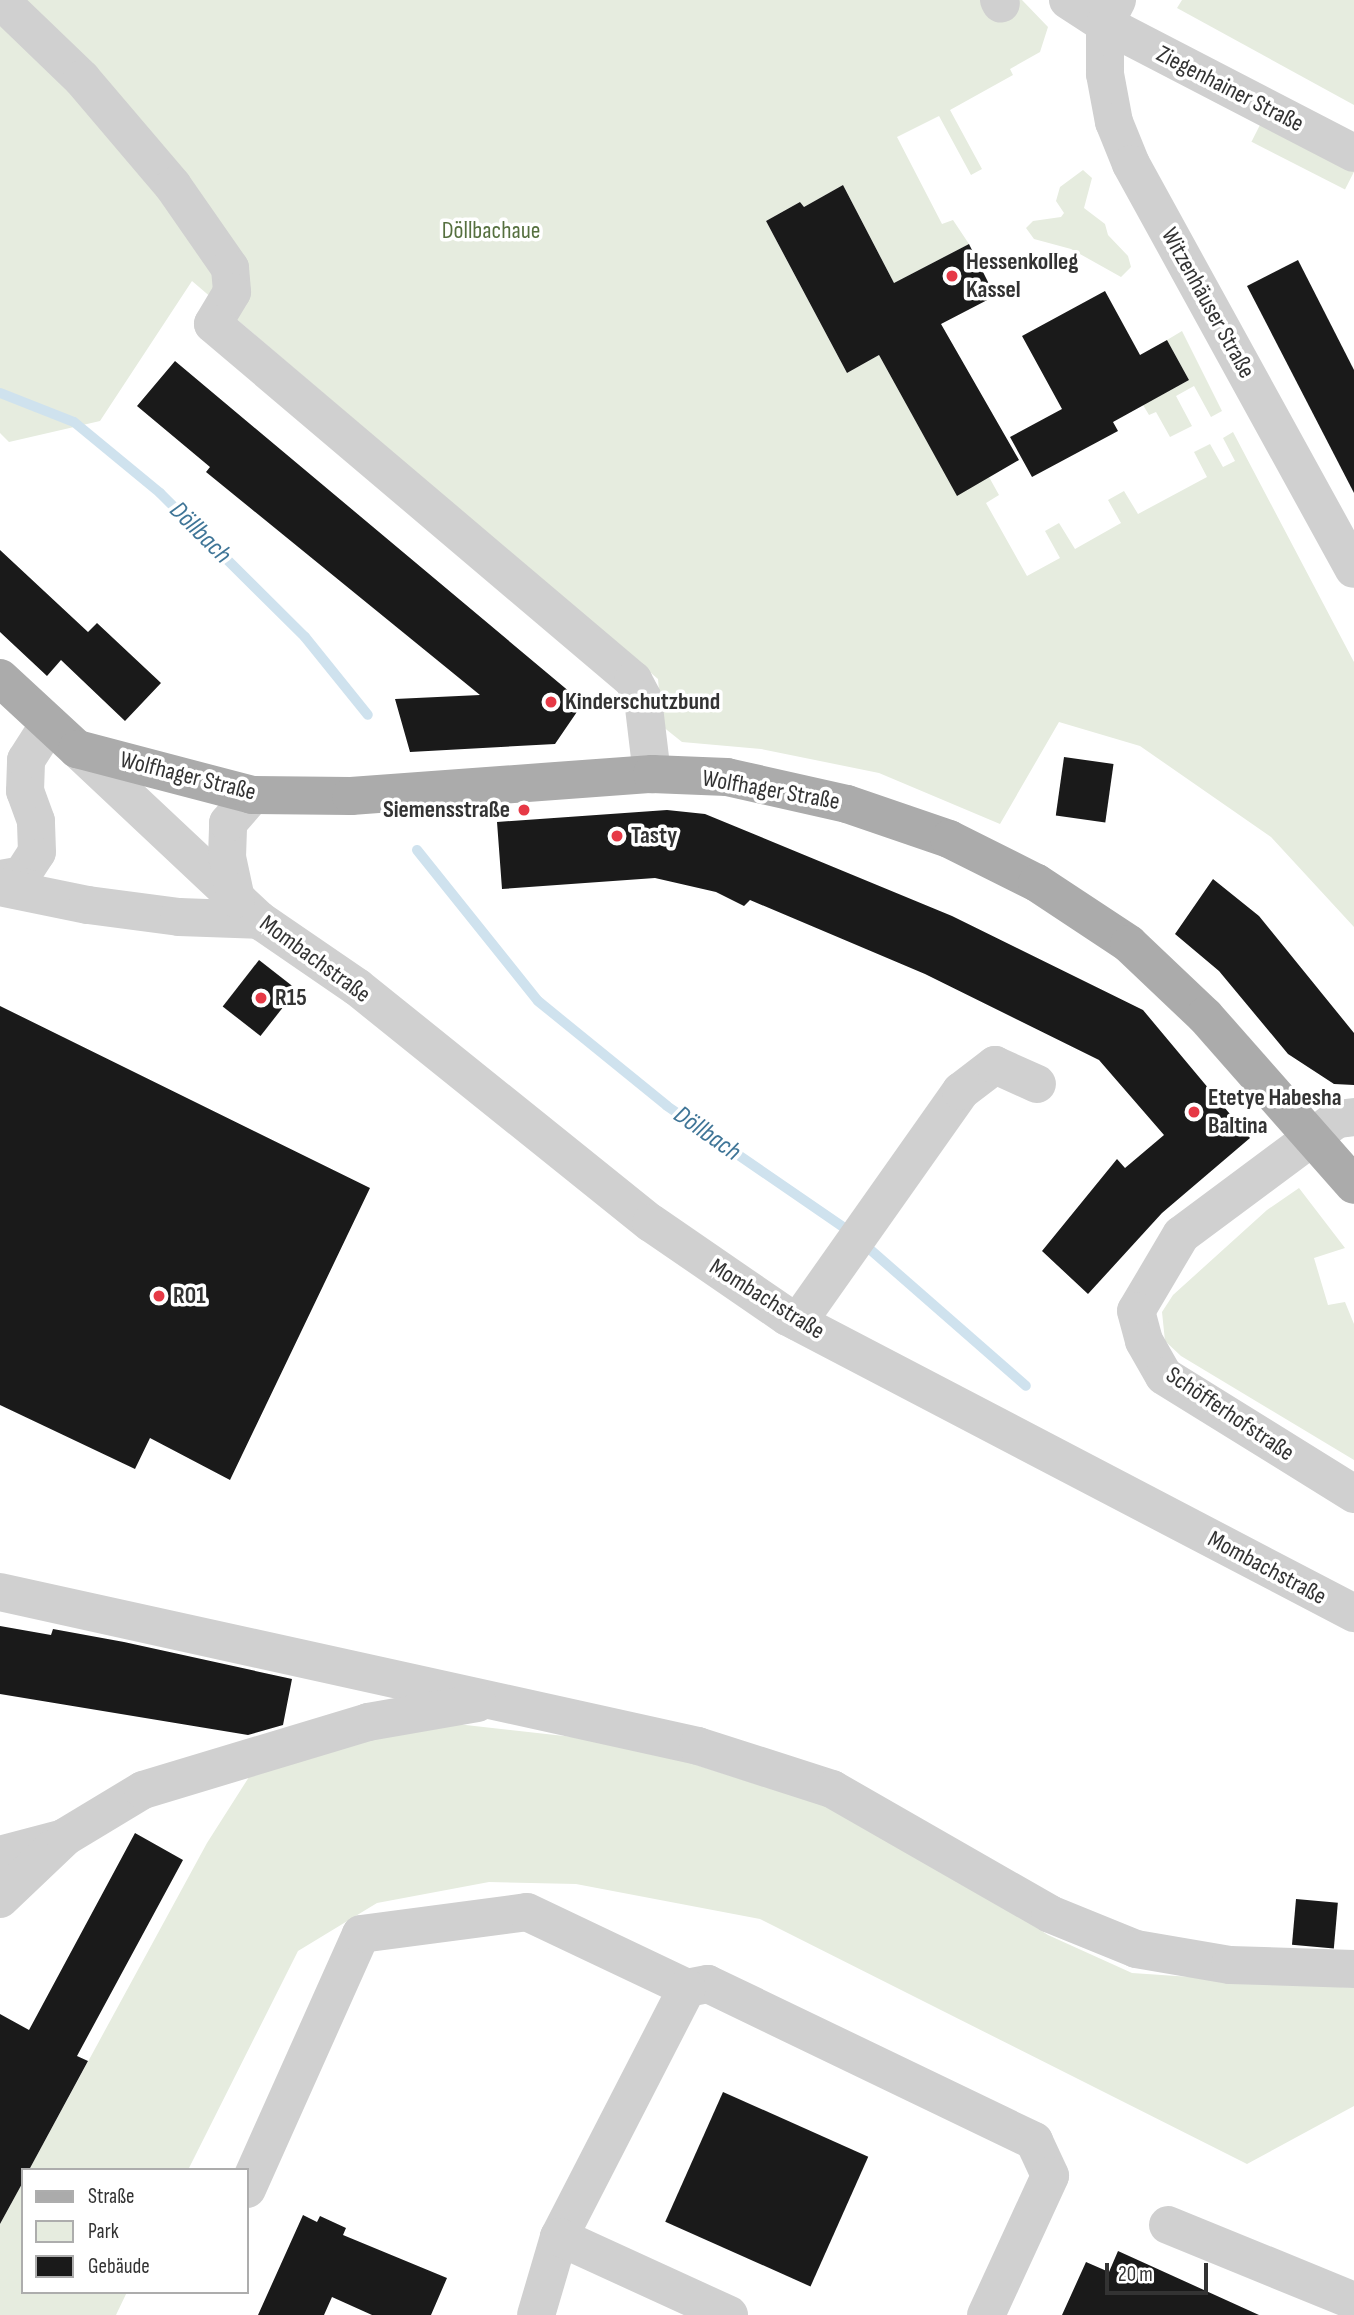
<!DOCTYPE html>
<meta charset="utf-8">
<style>
body{margin:0}
#map{position:relative;width:1354px;height:2315px;overflow:hidden;background:#fff;font-family:"Sofia Sans Condensed",sans-serif}
div>[style]{position:absolute}
.green>*{inset:0;background:#e6ecdf;transform-origin:0 0}
.stream>*{height:10px;margin:-5px;padding:0 5px;transform-origin:5px;border-radius:5px;background:#cfe2ee}
.building>*{inset:0;background:#1a1a1a;transform-origin:0 0}
.minor>*{height:38px;margin:-19px;padding:0 19px;transform-origin:19px;border-radius:19px;background:#d0d0d0}
.major>*{height:38px;margin:-19px;padding:0 19px;transform-origin:19px;border-radius:19px;background:#ababab}
.dots>*{width:19px;height:19px;translate:-50% -50%;box-sizing:border-box;border:4px solid #fff;border-radius:50%}
span{translate:-50% -50%;white-space:nowrap;text-align:center;line-height:1.15;-webkit-text-stroke:7px #fff;paint-order:stroke}
.street-label{font-size:24px;color:#333}
.park-label{font-size:24px;color:#56703f}
.poi-label{font-size:24px;color:#333;font-weight:700}
.left{translate:0 -50%;text-align:left}
.right{translate:-100% -50%;text-align:right}
.water-label{font-size:26px;color:#3f7597;font-style:italic}
.legend{position:absolute;left:21px;top:2168px;width:228px;height:126px;box-sizing:border-box;background:#fff;border:2px solid #adadad;margin:0;padding:9px 12px;list-style:none;font-size:21px;color:#333}
.legend li{display:flex;align-items:center;gap:14px;height:35px}
.legend b{width:35px;border:2px solid #adadad}
.scale{position:absolute;left:1105px;top:2263px;width:103px;height:32px;box-sizing:border-box;border:4px solid #333;border-top:0;padding-left:9px;font-size:21px;line-height:24px;white-space:nowrap;color:#333;-webkit-text-stroke:5px #fff;paint-order:stroke}
</style>
<div id="map">
<div class="green">
<div style="clip-path:polygon(0 0,1022px 0,1048px 27px,1040px 52px,1010px 69px,1013px 75px,950px 110px,982px 169px,971px 175px,939px 116px,897px 137px,942px 224px,953px 220px,969px 244px,894px 283px,843px 185px,804px 207px,800px 202px,766px 221px,847px 373px,879px 355px,957px 495px,989px 477px,999px 495px,986px 503px,1027px 576px,1060px 558px,1045px 531px,1059px 523px,1075px 549px,1121px 523px,1108px 500px,1124px 491px,1138px 514px,1207px 477px,1194px 452px,1210px 444px,1223px 467px,1235px 461px,1223px 438px,1233px 432px,1354px 662px,1354px 927px,1271px 837px,1140px 746px,1059px 722px,1000px 824px,879px 773px,761px 749px,682px 742px,662px 726px,658px 679px,192px 281px,100px 421px,9px 442px,0 433px)"></div>
<div style="clip-path:polygon(1182px 0,1354px 0,1354px 105px,1177px 8px)"></div>
<div style="left:1261px;top:123px;width:105px;height:21px;rotate:27deg"></div>
<div style="clip-path:polygon(1083px 170px,1092px 178px,1084px 208px,1105px 224px,1108px 235px,1128px 256px,1131px 267px,1121px 277px,1071px 249px,1034px 239px,1026px 228px,1033px 221px,1061px 217px,1064px 213px,1056px 201px,1060px 187px)"></div>
<div style="clip-path:polygon(1182px 331px,1222px 411px,1211px 417px,1194px 386px,1176px 396px,1192px 426px,1170px 437px,1156px 412px,1149px 415px,1143px 405px,1189px 380px,1167px 340px)"></div>
<div style="clip-path:polygon(1299px 1188px,1345px 1248px,1314px 1258px,1328px 1305px,1345px 1302px,1354px 1324px,1354px 1460px,1181px 1356px,1165px 1341px,1162px 1312px,1173px 1295px,1267px 1210px)"></div>
<div style="clip-path:polygon(430px 1721px,627px 1743px,867px 1819px,1048px 1935px,1132px 1973px,1354px 1988px,1354px 2106px,1247px 2164px,760px 1919px,576px 1884px,489px 1882px,377px 1903px,298px 1951px,188px 2170px,29px 2170px,207px 1843px,256px 1766px)"></div>
<div style="clip-path:polygon(23px 2182px,23px 2292px,127px 2292px,116px 2315px,0 2315px,0 2224px)"></div>
</div>
<div class="stream">
<div style="left:0;top:393px;width:79px;rotate:21.4deg"></div>
<div style="left:74px;top:422px;width:112px;rotate:39.5deg"></div>
<div style="left:160px;top:493px;width:204px;rotate:44.8deg"></div>
<div style="left:305px;top:637px;width:100px;rotate:51.1deg"></div>
<div style="left:417px;top:850px;width:193px;rotate:51.3deg"></div>
<div style="left:538px;top:1001px;width:166px;rotate:39.1deg"></div>
<div style="left:667px;top:1106px;width:221px;rotate:34.5deg"></div>
<div style="left:849px;top:1231px;width:235px;rotate:41.2deg"></div>
</div>
<div class="building">
<div style="clip-path:polygon(843px 185px,894px 283px,969px 244px,995px 296px,941px 324px,1019px 460px,957px 496px,879px 355px,847px 373px,766px 221px,800px 202px,804px 207px)"></div>
<div style="clip-path:polygon(1298px 260px,1354px 370px,1354px 493px,1247px 286px)"></div>
<div style="clip-path:polygon(1105px 291px,1140px 355px,1167px 340px,1189px 380px,1113px 422px,1118px 431px,1032px 477px,1010px 437px,1062px 409px,1022px 336px)"></div>
<div style="clip-path:polygon(175px 361px,583px 703px,555px 744px,410px 752px,395px 699px,480px 695px,206px 472px,210px 467px,137px 406px)"></div>
<div style="clip-path:polygon(0 550px,88px 632px,97px 623px,161px 683px,125px 721px,61px 660px,47px 676px,0 632px)"></div>
<div style="left:1064px;top:757px;width:50px;height:59px;rotate:8deg"></div>
<div style="clip-path:polygon(667px 810px,705px 814px,952px 916px,1143px 1010px,1250px 1138px,1162px 1213px,1088px 1294px,1042px 1251px,1117px 1159px,1125px 1168px,1164px 1135px,1099px 1060px,925px 974px,750px 900px,744px 906px,716px 892px,655px 878px,502px 889px,497px 822px)"></div>
<div style="clip-path:polygon(1213px 879px,1259px 916px,1354px 1033px,1354px 1085px,1334px 1084px,1288px 1054px,1219px 971px,1175px 934px)"></div>
<div style="left:259px;top:960px;width:48px;height:59px;rotate:38deg"></div>
<div style="clip-path:polygon(0 1006px,370px 1188px,230px 1480px,150px 1438px,135px 1469px,0 1405px)"></div>
<div style="clip-path:polygon(0 1626px,51px 1635px,53px 1629px,124px 1642px,292px 1679px,283px 1725px,248px 1735px,0 1694px)"></div>
<div style="clip-path:polygon(135px 1833px,183px 1860px,77px 2056px,88px 2061px,29px 2170px,23px 2170px,23px 2182px,0 2224px,0 2014px,29px 2030px)"></div>
<div style="left:1296px;top:1899px;width:42px;height:46px;rotate:5deg"></div>
<div style="left:723px;top:2092px;width:159px;height:142px;rotate:24deg"></div>
<div style="clip-path:polygon(303px 2215px,317px 2222px,320px 2216px,346px 2228px,343px 2235px,447px 2278px,431px 2315px,372px 2315px,332px 2297px,324px 2315px,258px 2315px)"></div>
<div style="clip-path:polygon(1118px 2251px,1259px 2315px,1062px 2315px,1086px 2262px,1109px 2272px)"></div>
</div>
<div class="minor">
<div style="left:0;top:0;width:114px;rotate:43.9deg"></div>
<div style="left:82px;top:79px;width:140px;rotate:49.6deg"></div>
<div style="left:173px;top:186px;width:100px;rotate:55.2deg"></div>
<div style="left:230px;top:268px;width:24px;rotate:85deg"></div>
<div style="left:232px;top:292px;width:37px;rotate:121deg"></div>
<div style="left:213px;top:324px;width:551px;rotate:40.29deg"></div>
<div style="left:633px;top:680px;width:21px;rotate:62deg"></div>
<div style="left:643px;top:699px;width:76px;rotate:83.2deg"></div>
<div style="left:999px;top:0;width:4px;rotate:63deg"></div>
<div style="left:1068px;top:0;width:44px;rotate:33deg"></div>
<div style="left:1105px;top:24px;width:280px;rotate:27.4deg"></div>
<div style="left:1117px;top:0;width:27px;rotate:117deg"></div>
<div style="left:1105px;top:24px;width:50px;rotate:90deg"></div>
<div style="left:1105px;top:74px;width:49px;rotate:79.4deg"></div>
<div style="left:1114px;top:122px;width:45px;rotate:68deg"></div>
<div style="left:1131px;top:164px;width:462px;rotate:61.2deg"></div>
<div style="left:77px;top:749px;width:250px;rotate:43.2deg"></div>
<div style="left:259px;top:920px;width:119px;rotate:34.4deg"></div>
<div style="left:357px;top:987px;width:377px;rotate:38.8deg"></div>
<div style="left:651px;top:1223px;width:166px;rotate:34.5deg"></div>
<div style="left:788px;top:1317px;width:639px;rotate:27.61deg"></div>
<div style="left:0;top:879px;width:22px;rotate:-10deg"></div>
<div style="left:22px;top:875px;width:27px;rotate:-57deg"></div>
<div style="left:37px;top:852px;width:31px;rotate:-92deg"></div>
<div style="left:36px;top:821px;width:32px;rotate:-110deg"></div>
<div style="left:25px;top:791px;width:31px;rotate:-88deg"></div>
<div style="left:26px;top:760px;width:43px;rotate:-57.4deg"></div>
<div style="left:0;top:887px;width:90px;rotate:11.6deg"></div>
<div style="left:88px;top:905px;width:92px;rotate:7.5deg"></div>
<div style="left:179px;top:917px;width:80px;rotate:2.1deg"></div>
<div style="left:236px;top:899px;width:43px;rotate:-102.1deg"></div>
<div style="left:227px;top:857px;width:34px;rotate:-88deg"></div>
<div style="left:228px;top:823px;width:37px;rotate:-49deg"></div>
<div style="left:1354px;top:1117px;width:17px;rotate:173deg"></div>
<div style="left:1337px;top:1119px;width:194px;rotate:143.4deg"></div>
<div style="left:1181px;top:1235px;width:88px;rotate:120.6deg"></div>
<div style="left:1136px;top:1311px;width:31px;rotate:75deg"></div>
<div style="left:1144px;top:1341px;width:40px;rotate:60.3deg"></div>
<div style="left:1164px;top:1376px;width:224px;rotate:31.8deg"></div>
<div style="left:798px;top:1322px;width:283px;rotate:-54.8deg"></div>
<div style="left:961px;top:1091px;width:43px;rotate:-37.4deg"></div>
<div style="left:995px;top:1065px;width:46px;rotate:24.3deg"></div>
<div style="left:0;top:1592px;width:715px;rotate:12.44deg"></div>
<div style="left:698px;top:1746px;width:141px;rotate:17.8deg"></div>
<div style="left:832px;top:1789px;width:251px;rotate:29.8deg"></div>
<div style="left:1050px;top:1914px;width:93px;rotate:22.1deg"></div>
<div style="left:1136px;top:1949px;width:95px;rotate:9.7deg"></div>
<div style="left:1230px;top:1965px;width:124px;rotate:1.8deg"></div>
<div style="left:0;top:1855px;width:62px;rotate:-14.9deg"></div>
<div style="left:0;top:1899px;width:90px;rotate:-43.6deg"></div>
<div style="left:65px;top:1837px;width:91px;rotate:-31.1deg"></div>
<div style="left:143px;top:1790px;width:235px;rotate:-16.8deg"></div>
<div style="left:368px;top:1722px;width:111px;rotate:-9.9deg"></div>
<div style="left:687px;top:1988px;width:21px;rotate:-11deg"></div>
<div style="left:708px;top:1984px;width:362px;rotate:25.7deg"></div>
<div style="left:1034px;top:2141px;width:38px;rotate:65deg"></div>
<div style="left:1050px;top:2176px;width:153px;rotate:114.7deg"></div>
<div style="left:247px;top:2189px;width:279px;rotate:-65.9deg"></div>
<div style="left:361px;top:1934px;width:167px;rotate:-7.5deg"></div>
<div style="left:527px;top:1912px;width:177px;rotate:25.4deg"></div>
<div style="left:687px;top:1988px;width:280px;rotate:117.2deg"></div>
<div style="left:559px;top:2237px;width:81px;rotate:106.4deg"></div>
<div style="left:1168px;top:2225px;width:201px;rotate:22.2deg"></div>
<div style="left:559px;top:2237px;width:187px;rotate:24.6deg"></div>
</div>
<div class="major">
<div style="left:0;top:678px;width:105px;rotate:42.7deg"></div>
<div style="left:77px;top:749px;width:181px;rotate:14.7deg"></div>
<div style="left:252px;top:795px;width:99px;rotate:0.6deg"></div>
<div style="left:351px;top:796px;width:302px;rotate:-4.2deg"></div>
<div style="left:652px;top:774px;width:75px;rotate:2.3deg"></div>
<div style="left:727px;top:777px;width:123px;rotate:12.7deg"></div>
<div style="left:847px;top:804px;width:108px;rotate:18.9deg"></div>
<div style="left:949px;top:839px;width:98px;rotate:26.6deg"></div>
<div style="left:1037px;top:883px;width:110px;rotate:33.5deg"></div>
<div style="left:1129px;top:944px;width:105px;rotate:43.5deg"></div>
<div style="left:1205px;top:1016px;width:225px;rotate:48.6deg"></div>
</div>
<div class="dots">
<div style="left:952px;top:276px;background:#e63946"></div>
<div style="left:551px;top:702px;background:#e63946"></div>
<div style="left:524px;top:810px;background:#e63946"></div>
<div style="left:617px;top:836px;background:#e63946"></div>
<div style="left:261px;top:998px;background:#e63946"></div>
<div style="left:1194px;top:1112px;background:#e63946"></div>
<div style="left:159px;top:1296px;background:#e63946"></div>
</div>
<div class="street-label">
<span style="left:1230px;top:89px;rotate:27deg">Ziegenhainer Straße</span>
<span style="left:1208px;top:303px;rotate:61deg">Witzenhäuser Straße</span>
<span style="left:188px;top:776px;rotate:14deg">Wolfhager Straße</span>
<span style="left:771px;top:790px;rotate:10deg">Wolfhager Straße</span>
<span style="left:315px;top:959px;rotate:36deg">Mombachstraße</span>
<span style="left:767px;top:1299px;rotate:32deg">Mombachstraße</span>
<span style="left:1230px;top:1414px;rotate:34deg">Schöfferhofstraße</span>
<span style="left:1267px;top:1568px;rotate:28deg">Mombachstraße</span>
</div>
<div class="park-label">
<span style="left:491px;top:231px">Döllbachaue</span>
</div>
<div class="poi-label">
<span class="left" style="left:966px;top:276px">Hessenkolleg<br>Kassel</span>
<span class="left" style="left:565px;top:702px">Kinderschutzbund</span>
<span class="right" style="left:510px;top:810px">Siemensstraße</span>
<span class="left" style="left:631px;top:836px">Tasty</span>
<span class="left" style="left:275px;top:998px">R15</span>
<span class="left" style="left:1208px;top:1112px">Etetye Habesha<br>Baltina</span>
<span class="left" style="left:173px;top:1296px">R01</span>
</div>
<div class="water-label">
<span style="left:200px;top:533px;rotate:45deg">Döllbach</span>
<span style="left:707px;top:1134px;rotate:35deg">Döllbach</span>
</div>
<ul class="legend">
<li><b style="height:9px;background:#ababab"></b>Straße</li>
<li><b style="height:19px;background:#e6ecdf"></b>Park</li>
<li><b style="height:19px;background:#1a1a1a"></b>Gebäude</li>
</ul>
<div class="scale">20 m</div>
</div>
